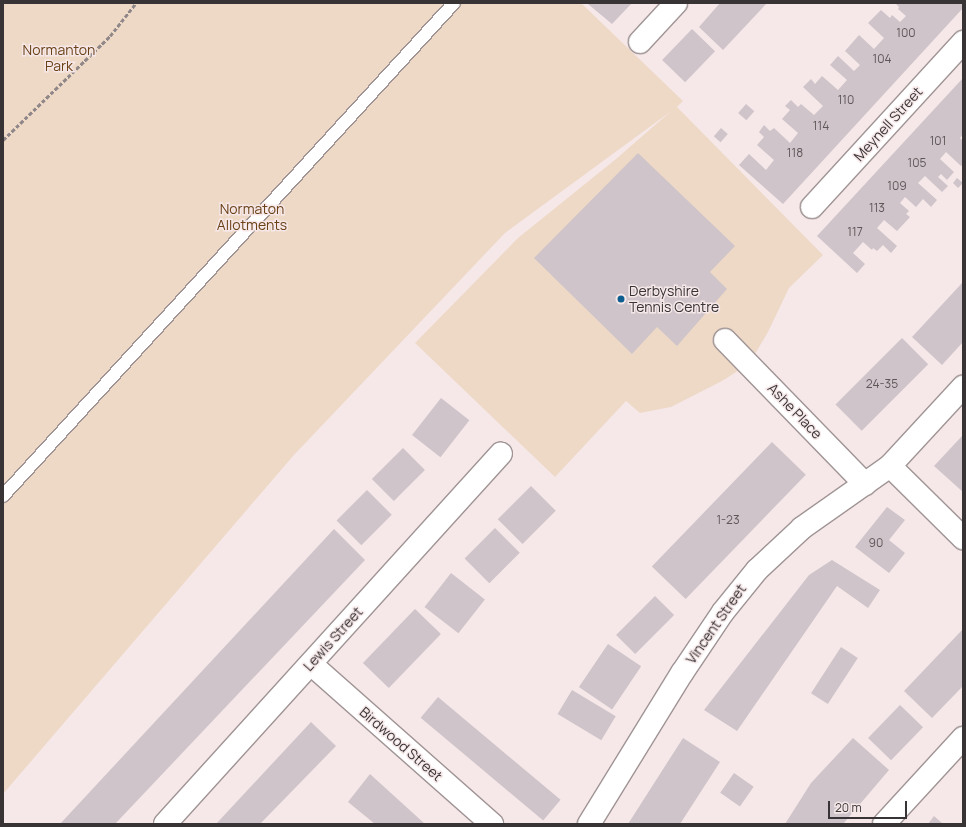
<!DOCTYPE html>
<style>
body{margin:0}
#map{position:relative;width:966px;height:827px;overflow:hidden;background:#f6e8e9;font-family:Manrope,sans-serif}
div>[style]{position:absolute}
.green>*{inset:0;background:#eed9c7}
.building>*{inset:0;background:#cfc4c9;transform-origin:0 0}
.path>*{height:2.5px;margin-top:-1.25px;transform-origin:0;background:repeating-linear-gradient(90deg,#908788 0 4px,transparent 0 6px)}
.roads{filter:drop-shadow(1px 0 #a09495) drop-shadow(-1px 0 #a09495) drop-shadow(0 1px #a09495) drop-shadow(0 -1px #a09495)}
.service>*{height:12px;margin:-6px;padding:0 6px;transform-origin:6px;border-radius:6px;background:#fff}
.minor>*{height:22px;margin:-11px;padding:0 11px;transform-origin:11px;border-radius:11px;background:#fff}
.dots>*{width:11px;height:11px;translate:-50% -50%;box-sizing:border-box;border:2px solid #f6e8e9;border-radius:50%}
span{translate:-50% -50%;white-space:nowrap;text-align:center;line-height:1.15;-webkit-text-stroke:3px #f6e8e9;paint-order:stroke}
.number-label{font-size:12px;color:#5e5759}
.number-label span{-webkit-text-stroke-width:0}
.park-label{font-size:14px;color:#6b4217}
.street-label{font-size:14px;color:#383334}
.poi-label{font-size:14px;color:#383334}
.left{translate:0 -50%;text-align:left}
.frame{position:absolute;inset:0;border:4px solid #383334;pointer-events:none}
.scale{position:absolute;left:828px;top:801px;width:79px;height:18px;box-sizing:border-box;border:2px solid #383334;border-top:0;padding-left:5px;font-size:12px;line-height:14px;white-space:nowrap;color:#383334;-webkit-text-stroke:3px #f6e8e9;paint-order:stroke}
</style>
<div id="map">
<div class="green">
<div style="clip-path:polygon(3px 3px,581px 3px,683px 101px,677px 107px,823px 255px,789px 288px,768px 332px,755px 354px,741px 369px,722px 381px,671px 407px,640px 413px,626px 401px,555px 477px,415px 343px,518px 238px,616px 159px,670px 112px,505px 233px,293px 456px,3px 794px)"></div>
</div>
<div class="building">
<div style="clip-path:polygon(589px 3px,632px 3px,612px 24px,588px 4px)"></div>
<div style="clip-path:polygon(720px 3px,767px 3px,723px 50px,699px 27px)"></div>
<div style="clip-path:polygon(895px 3px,963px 3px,963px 8px,783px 204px,739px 165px,749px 154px,766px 170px,774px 160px,757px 145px,764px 137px,759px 132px,764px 125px,770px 131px,774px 128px,790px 143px,798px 133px,782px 119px,790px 110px,785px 106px,791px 100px,798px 107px,801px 104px,814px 115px,823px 106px,803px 87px,811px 79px,815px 84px,822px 76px,838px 90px,847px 80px,830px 65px,838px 56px,854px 71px,860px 65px,845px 51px,859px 35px,874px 49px,884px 38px,868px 23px,881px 10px,890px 18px,892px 15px,900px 22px,906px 16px,898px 9px,899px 7px)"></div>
<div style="left:692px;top:29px;width:32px;height:43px;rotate:44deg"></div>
<div style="clip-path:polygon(963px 78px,963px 134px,960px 138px,963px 141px,963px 164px,961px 166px,946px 152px,940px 159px,954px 172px,947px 180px,941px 174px,938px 177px,948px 186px,942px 192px,925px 176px,918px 183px,937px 200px,931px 207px,923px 199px,916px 207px,905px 197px,900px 203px,909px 211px,906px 214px,910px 217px,897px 231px,884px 220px,877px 228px,897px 246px,891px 253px,883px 245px,877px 251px,873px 248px,872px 250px,863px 242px,853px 253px,865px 264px,857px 273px,817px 236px)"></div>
<div style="left:746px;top:104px;width:11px;height:12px;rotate:41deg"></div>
<div style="left:721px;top:128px;width:9px;height:11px;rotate:41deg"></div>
<div style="clip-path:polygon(638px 153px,735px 246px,710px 272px,727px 289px,677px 346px,657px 327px,632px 354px,534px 258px)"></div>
<div style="clip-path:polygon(957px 178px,963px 183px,958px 188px,953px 183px)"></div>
<div style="clip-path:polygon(963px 282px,963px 342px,942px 365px,912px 337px)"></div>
<div style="left:902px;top:338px;width:37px;height:94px;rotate:45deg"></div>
<div style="left:441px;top:398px;width:36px;height:47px;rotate:38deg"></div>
<div style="clip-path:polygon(963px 435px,963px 492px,934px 466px)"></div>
<div style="left:772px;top:442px;width:47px;height:173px;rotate:44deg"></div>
<div style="left:403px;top:448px;width:31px;height:44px;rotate:45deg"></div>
<div style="left:531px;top:486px;width:35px;height:47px;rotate:45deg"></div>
<div style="left:367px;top:490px;width:35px;height:43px;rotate:45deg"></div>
<div style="clip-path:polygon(887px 507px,905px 520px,889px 540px,905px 553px,889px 573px,855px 547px)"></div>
<div style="left:495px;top:528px;width:35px;height:43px;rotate:45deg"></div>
<div style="clip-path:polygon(334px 529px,365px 560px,115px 824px,60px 824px)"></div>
<div style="clip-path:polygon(832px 560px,880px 590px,868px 608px,837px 586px,737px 731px,704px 710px,809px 575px)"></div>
<div style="left:451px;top:573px;width:43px;height:43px;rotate:38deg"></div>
<div style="left:655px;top:596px;width:27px;height:55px;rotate:45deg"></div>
<div style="left:415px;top:609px;width:36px;height:75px;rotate:44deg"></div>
<div style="clip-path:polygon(963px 629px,963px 686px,932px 718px,904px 691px)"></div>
<div style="left:608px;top:644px;width:40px;height:52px;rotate:34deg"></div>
<div style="left:841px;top:647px;width:20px;height:55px;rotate:33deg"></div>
<div style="left:572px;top:690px;width:51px;height:28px;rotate:31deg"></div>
<div style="left:438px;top:697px;width:160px;height:27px;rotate:40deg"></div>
<div style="left:900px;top:705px;width:32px;height:46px;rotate:44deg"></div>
<div style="clip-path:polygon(311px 722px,336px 746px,260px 824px,216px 824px)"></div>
<div style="clip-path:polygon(683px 738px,720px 762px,680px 824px,628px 824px)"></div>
<div style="clip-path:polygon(853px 738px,889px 770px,843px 824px,785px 824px,811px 783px)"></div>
<div style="left:734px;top:773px;width:24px;height:24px;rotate:35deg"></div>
<div style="clip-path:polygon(370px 774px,425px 824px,375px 824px,348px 802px)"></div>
<div style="clip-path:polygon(934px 816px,943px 824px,928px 824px)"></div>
</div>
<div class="path">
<div style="left:3px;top:140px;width:149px;rotate:-44.2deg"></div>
<div style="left:110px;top:36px;width:42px;rotate:-51.8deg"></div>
</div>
<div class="roads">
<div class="service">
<div style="left:3px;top:496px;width:668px;rotate:-47.55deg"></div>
</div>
<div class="minor">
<div style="left:640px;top:42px;width:53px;rotate:-47.3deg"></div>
<div style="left:812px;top:207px;width:224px;rotate:-47.5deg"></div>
<div style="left:725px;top:340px;width:201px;rotate:45.8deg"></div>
<div style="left:890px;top:466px;width:103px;rotate:44.6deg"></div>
<div style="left:311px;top:664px;width:242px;rotate:41.5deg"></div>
<div style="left:165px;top:824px;width:500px;rotate:-47.8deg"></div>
<div style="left:589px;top:824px;width:177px;rotate:-58.4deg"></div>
<div style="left:682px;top:673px;width:73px;rotate:-56.1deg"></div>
<div style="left:723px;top:612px;width:54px;rotate:-51deg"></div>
<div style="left:757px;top:570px;width:62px;rotate:-43deg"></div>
<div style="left:802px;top:528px;width:108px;rotate:-35.2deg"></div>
<div style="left:890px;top:466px;width:108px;rotate:-47.3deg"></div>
<div style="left:884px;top:824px;width:117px;rotate:-47.4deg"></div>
</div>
</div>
<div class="dots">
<div style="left:621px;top:299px;background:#0c5d90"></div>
</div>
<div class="number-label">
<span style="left:906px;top:33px">100</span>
<span style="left:882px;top:59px">104</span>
<span style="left:846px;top:100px">110</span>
<span style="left:821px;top:126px">114</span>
<span style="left:938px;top:141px">101</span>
<span style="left:795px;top:153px">118</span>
<span style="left:917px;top:163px">105</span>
<span style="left:897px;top:186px">109</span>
<span style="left:877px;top:208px">113</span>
<span style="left:855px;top:232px">117</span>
<span style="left:882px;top:384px">24-35</span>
<span style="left:728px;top:520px">1-23</span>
<span style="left:876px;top:543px">90</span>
</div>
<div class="park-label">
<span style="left:59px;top:58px">Normanton<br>Park</span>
<span style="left:252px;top:217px">Normaton<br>Allotments</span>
</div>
<div class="street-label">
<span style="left:888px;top:124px;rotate:-48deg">Meynell Street</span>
<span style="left:795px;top:411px;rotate:46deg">Ashe Place</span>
<span style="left:716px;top:624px;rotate:-55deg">Vincent Street</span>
<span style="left:333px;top:639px;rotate:-48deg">Lewis Street</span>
<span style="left:401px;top:744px;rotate:41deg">Birdwood Street</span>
</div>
<div class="poi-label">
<span class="left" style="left:629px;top:299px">Derbyshire<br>Tennis Centre</span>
</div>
<div class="frame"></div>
<div class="scale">20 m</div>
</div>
